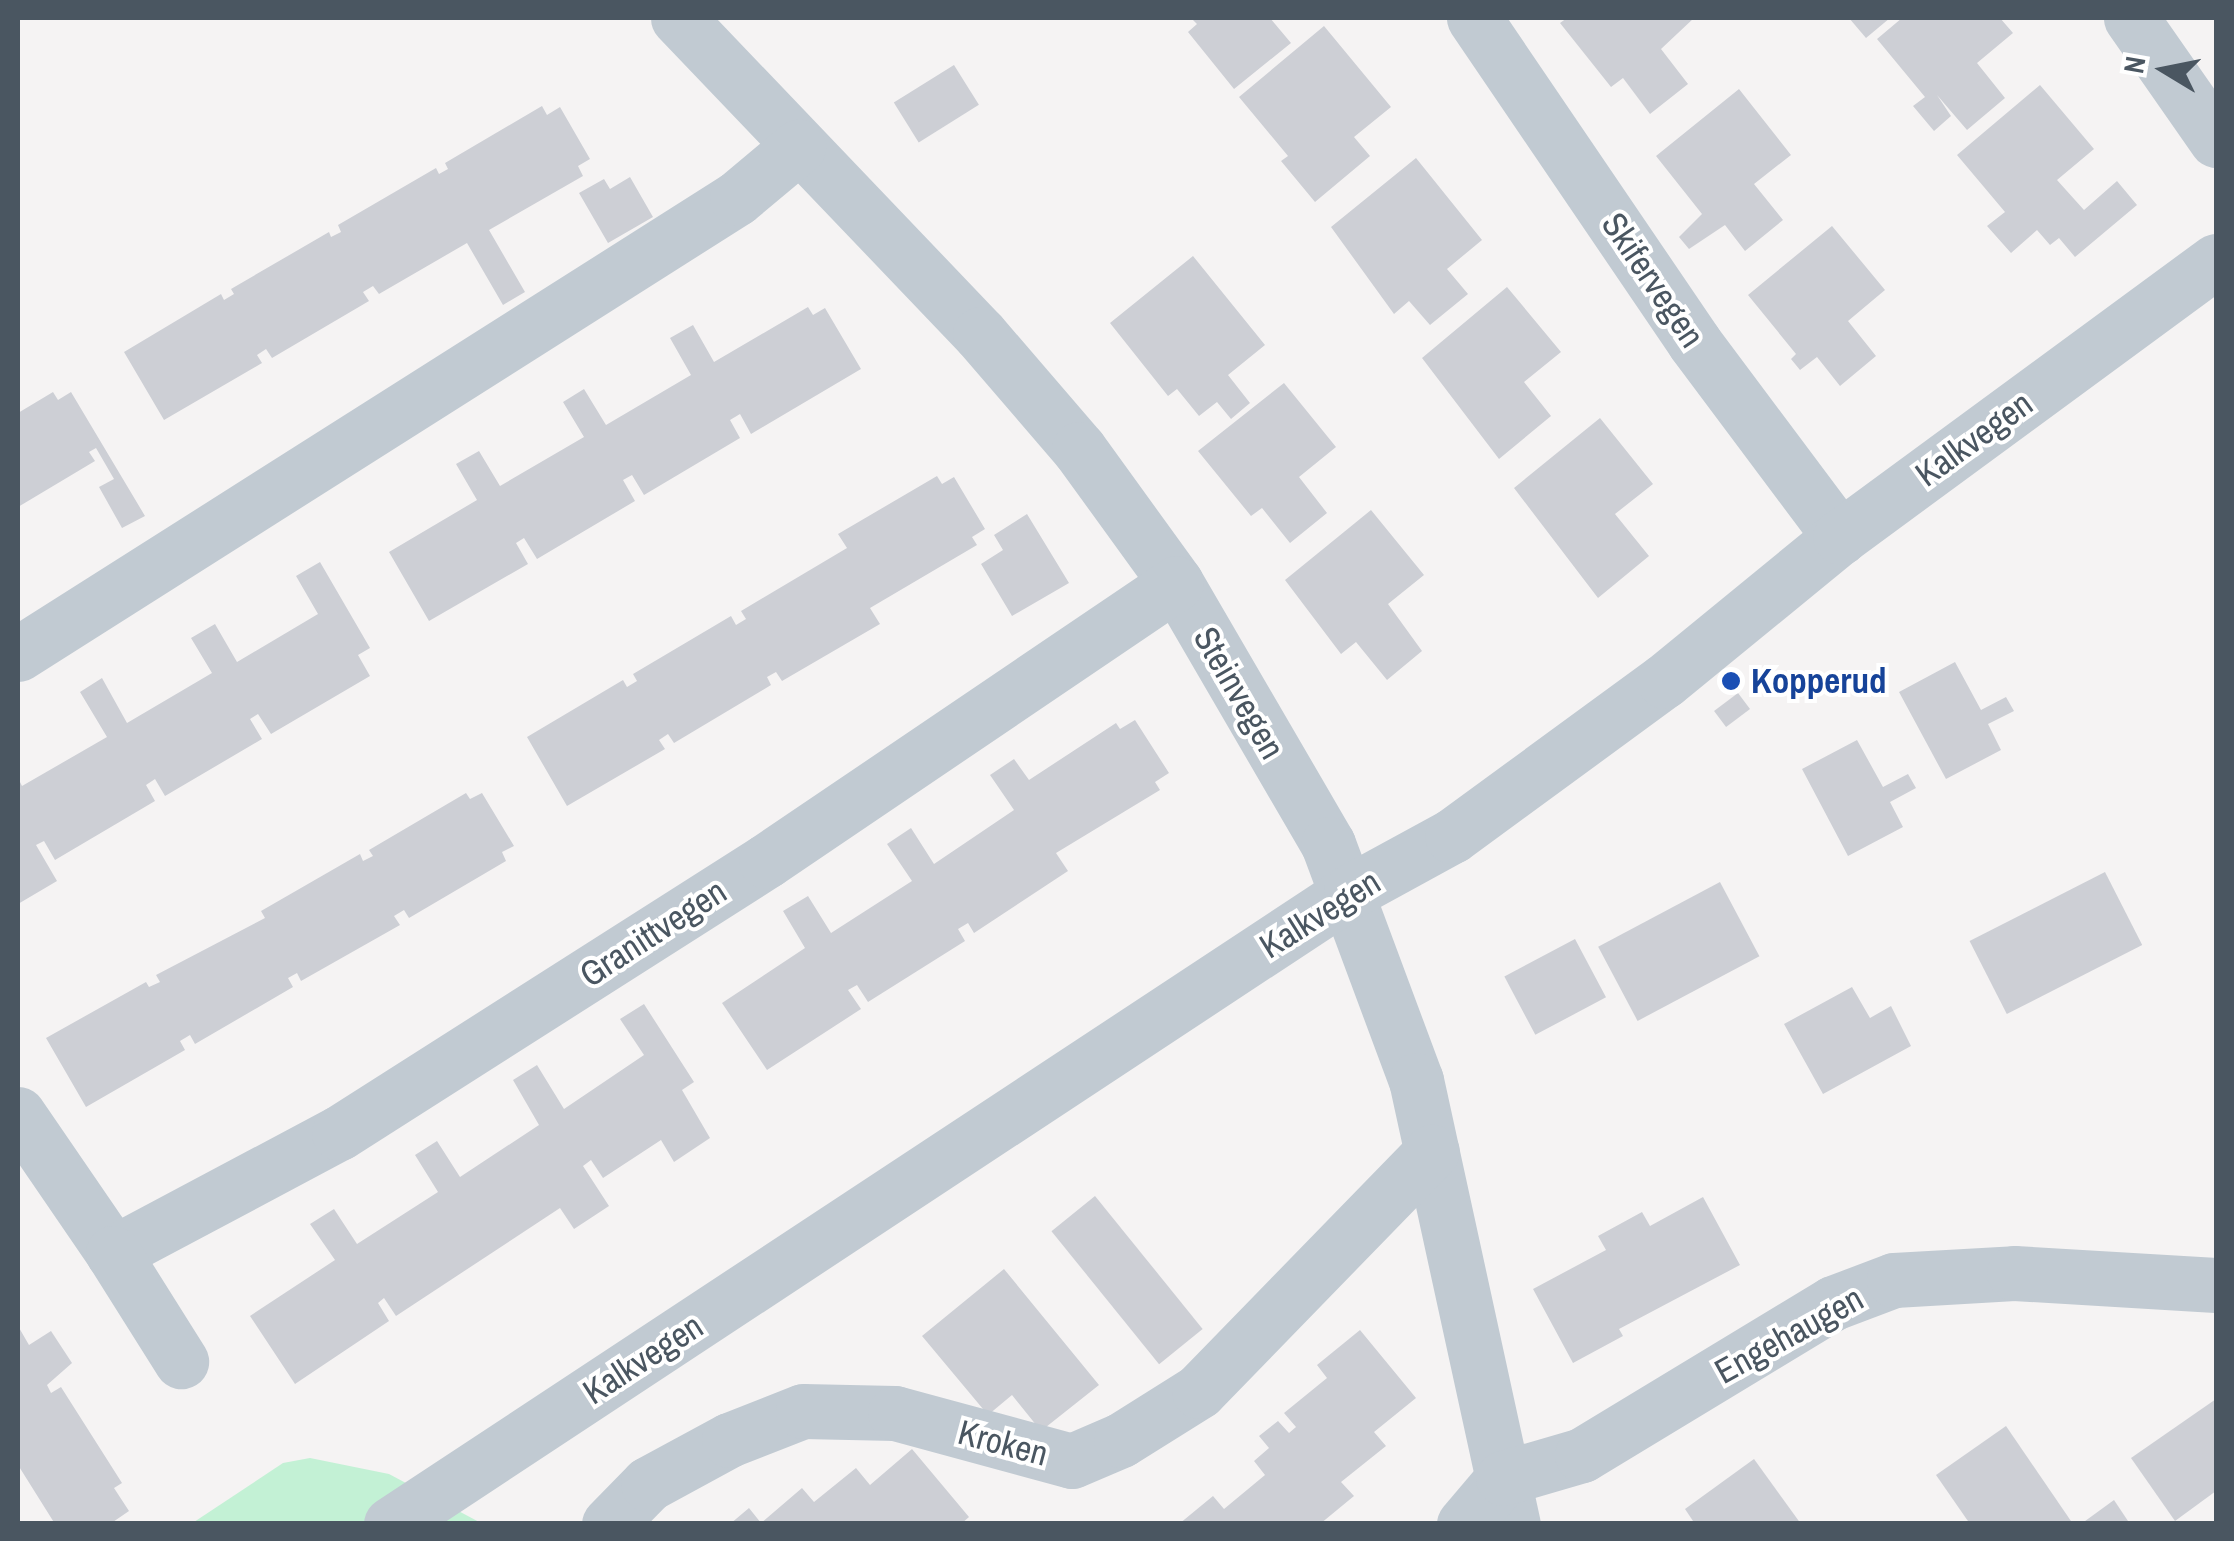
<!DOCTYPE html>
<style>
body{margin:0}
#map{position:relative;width:2234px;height:1541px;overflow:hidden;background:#f5f3f3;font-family:"Archivo Narrow",sans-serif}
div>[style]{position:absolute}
.green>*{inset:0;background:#c3f1d5}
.building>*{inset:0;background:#cdcfd5;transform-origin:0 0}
.minor>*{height:55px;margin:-27.5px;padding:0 27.5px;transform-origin:27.5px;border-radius:27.5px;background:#c1cad2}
.dots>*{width:28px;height:28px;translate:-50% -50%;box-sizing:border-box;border:5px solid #fff;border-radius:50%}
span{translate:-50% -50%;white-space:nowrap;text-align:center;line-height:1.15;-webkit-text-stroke:8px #fff;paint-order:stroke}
.street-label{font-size:35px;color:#4a5661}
.transit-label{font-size:35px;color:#164399;font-weight:700}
.left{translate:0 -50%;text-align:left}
.frame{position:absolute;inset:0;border:20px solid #4a5661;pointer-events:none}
.north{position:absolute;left:2114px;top:20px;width:100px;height:100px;-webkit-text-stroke:8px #fff;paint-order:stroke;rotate:280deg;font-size:28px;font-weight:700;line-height:40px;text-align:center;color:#4a5661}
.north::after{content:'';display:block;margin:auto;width:35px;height:45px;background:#4a5661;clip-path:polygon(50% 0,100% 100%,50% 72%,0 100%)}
</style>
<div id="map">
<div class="green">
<div style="clip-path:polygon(310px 1458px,389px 1474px,481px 1523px,191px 1524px,283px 1463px)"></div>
</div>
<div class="building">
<div style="clip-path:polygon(1191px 18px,1270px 18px,1291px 43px,1234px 89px,1188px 32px,1197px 24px)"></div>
<div style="clip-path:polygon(1567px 18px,1694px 18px,1661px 49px,1688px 84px,1650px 114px,1623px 78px,1611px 87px,1560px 23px)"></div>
<div style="clip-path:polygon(1849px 18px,1890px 18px,1866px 38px)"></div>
<div style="clip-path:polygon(1902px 18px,2000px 18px,2013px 33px,1977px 63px,2005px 98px,1967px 130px,1937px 95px,1951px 116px,1934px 131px,1913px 106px,1925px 97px,1877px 39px)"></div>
<div style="clip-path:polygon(1324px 26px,1391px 107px,1354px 137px,1370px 156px,1315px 202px,1281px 161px,1288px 156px,1239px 97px)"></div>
<div style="left:954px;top:65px;width:47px;height:71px;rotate:58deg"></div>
<div style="clip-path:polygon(2040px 85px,2094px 149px,2057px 180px,2084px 210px,2117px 181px,2137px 205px,2075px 257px,2059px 238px,2050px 245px,2037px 230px,2011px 253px,1987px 226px,2005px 212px,1957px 155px)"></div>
<div style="clip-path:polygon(1739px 89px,1791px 155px,1754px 184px,1783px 220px,1745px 251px,1725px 225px,1689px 249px,1679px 237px,1702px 214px,1656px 156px)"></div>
<div style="clip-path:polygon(542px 106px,547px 115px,560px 107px,590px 159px,578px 166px,583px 176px,489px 230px,525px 292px,503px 305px,467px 243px,379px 294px,373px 286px,363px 292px,369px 301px,272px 358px,266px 349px,257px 355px,262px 363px,164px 420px,124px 352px,221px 294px,224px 300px,234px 294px,231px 289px,329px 232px,331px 237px,341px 232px,338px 225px,436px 168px,439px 174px,448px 169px,445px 163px)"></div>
<div style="clip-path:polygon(1416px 158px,1482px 240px,1447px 269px,1468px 294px,1430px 325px,1409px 301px,1394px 314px,1331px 227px)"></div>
<div style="clip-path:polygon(630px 177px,653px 217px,608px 243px,579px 193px,604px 179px,610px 189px)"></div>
<div style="clip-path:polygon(1832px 226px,1885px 290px,1848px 321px,1876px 356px,1840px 386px,1817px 357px,1800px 370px,1791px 359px,1796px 354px,1748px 295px)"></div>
<div style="clip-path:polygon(1193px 256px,1265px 345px,1228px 375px,1250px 403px,1231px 419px,1217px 402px,1199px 416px,1177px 389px,1168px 396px,1110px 323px)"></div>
<div style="clip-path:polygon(1507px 287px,1561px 352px,1524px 382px,1551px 416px,1499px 459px,1422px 358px)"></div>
<div style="clip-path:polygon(808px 307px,813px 315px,825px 308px,861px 369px,751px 434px,740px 414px,730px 420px,740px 438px,644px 495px,632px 475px,623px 480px,635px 501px,537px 559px,524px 538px,516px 543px,528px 564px,429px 621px,389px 552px,477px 500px,456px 464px,479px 451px,500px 486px,584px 437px,563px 402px,584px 389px,606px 425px,691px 375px,670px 338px,693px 325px,714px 362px)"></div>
<div style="clip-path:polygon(1284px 383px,1336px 447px,1299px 477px,1327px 513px,1290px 543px,1262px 508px,1251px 516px,1198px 451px)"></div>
<div style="clip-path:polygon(53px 392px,58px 400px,71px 392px,145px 516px,122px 528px,99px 487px,114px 479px,96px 448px,89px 452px,95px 461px,18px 507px,18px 413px)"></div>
<div style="clip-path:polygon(1600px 418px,1653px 484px,1615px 514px,1649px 556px,1598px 598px,1514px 488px)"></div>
<div style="clip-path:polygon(937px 476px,942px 484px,954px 477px,985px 529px,972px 537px,977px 545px,870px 608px,880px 624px,782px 681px,776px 672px,767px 677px,771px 685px,674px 743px,668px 734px,659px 740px,665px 749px,567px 806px,527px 737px,623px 680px,627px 687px,637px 681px,633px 674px,731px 616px,736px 625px,746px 619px,741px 611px,847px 548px,838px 534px)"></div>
<div style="clip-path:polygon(1371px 510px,1424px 575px,1388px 604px,1422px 651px,1387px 680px,1356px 642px,1341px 654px,1285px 580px)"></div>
<div style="clip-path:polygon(1027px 514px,1069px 583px,1012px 616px,981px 564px,1003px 550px,994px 535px)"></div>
<div style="clip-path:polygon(320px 562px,370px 648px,358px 655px,370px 676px,271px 734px,258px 714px,250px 719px,262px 739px,165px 796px,155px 779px,146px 785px,155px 801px,55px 860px,44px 841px,36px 845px,57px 881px,18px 904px,18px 778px,22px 786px,107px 737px,80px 692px,102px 678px,127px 723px,212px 673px,191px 638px,215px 624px,237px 662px,318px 614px,296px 576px)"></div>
<div style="clip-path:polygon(1955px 662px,1981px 710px,2006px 697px,2014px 711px,1988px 724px,2001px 750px,1946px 779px,1899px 692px)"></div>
<div style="left:1738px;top:693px;width:20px;height:30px;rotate:53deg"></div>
<div style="clip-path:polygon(1135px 720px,1169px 773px,1155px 782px,1160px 790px,1056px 853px,1068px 871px,974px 933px,968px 923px,958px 929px,965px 941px,868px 1002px,857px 985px,848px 990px,861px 1009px,767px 1070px,722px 1003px,805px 948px,783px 911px,808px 896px,831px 933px,912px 881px,887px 844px,911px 828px,934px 864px,1014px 810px,990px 775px,1014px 759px,1029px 780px,1116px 723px,1120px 729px)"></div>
<div style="clip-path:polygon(1857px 740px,1883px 787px,1908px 774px,1916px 788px,1890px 802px,1903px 827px,1848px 856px,1802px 769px)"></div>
<div style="clip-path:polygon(466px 793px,470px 799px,482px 793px,514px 846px,502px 852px,506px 861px,409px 918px,404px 910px,394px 916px,400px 925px,301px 981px,297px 973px,288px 978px,293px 987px,195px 1044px,190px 1035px,180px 1041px,185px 1050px,86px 1107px,46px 1038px,146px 982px,149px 987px,160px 982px,156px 975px,265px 918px,261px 911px,360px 854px,363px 861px,373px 856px,369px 850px)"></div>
<div style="left:2105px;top:872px;width:82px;height:152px;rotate:63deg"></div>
<div style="left:1720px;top:882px;width:84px;height:138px;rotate:62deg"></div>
<div style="left:1575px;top:939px;width:66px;height:80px;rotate:62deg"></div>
<div style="clip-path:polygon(1852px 987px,1870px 1018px,1891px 1006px,1911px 1046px,1823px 1094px,1784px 1024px)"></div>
<div style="clip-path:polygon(644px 1004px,694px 1082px,682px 1090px,710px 1138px,674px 1162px,661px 1140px,603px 1178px,591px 1160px,583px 1166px,609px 1206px,574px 1229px,560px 1208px,396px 1316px,384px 1298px,378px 1303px,389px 1321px,295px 1384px,250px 1316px,335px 1260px,310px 1224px,334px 1209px,357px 1244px,438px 1192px,415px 1155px,437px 1141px,460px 1177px,539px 1125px,513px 1080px,537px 1065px,564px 1109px,644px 1055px,620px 1019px)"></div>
<div style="left:1095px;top:1196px;width:171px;height:56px;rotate:51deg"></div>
<div style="clip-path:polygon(1703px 1197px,1740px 1265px,1619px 1329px,1623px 1336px,1573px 1363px,1533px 1289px,1606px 1250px,1598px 1236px,1642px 1212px,1650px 1226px)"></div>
<div style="clip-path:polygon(1004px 1269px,1099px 1385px,1041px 1431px,1012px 1395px,988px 1415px,922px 1336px)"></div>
<div style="clip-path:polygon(18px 1326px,29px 1345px,51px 1331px,72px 1363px,47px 1385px,51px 1393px,61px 1387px,122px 1483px,114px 1488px,129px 1511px,110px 1524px,55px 1524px,18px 1465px)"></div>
<div style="clip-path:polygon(1360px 1330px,1416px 1398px,1374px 1432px,1386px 1446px,1341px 1482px,1354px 1496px,1320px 1524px,1179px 1524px,1213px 1496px,1224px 1509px,1265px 1475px,1254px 1461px,1269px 1448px,1259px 1436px,1278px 1421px,1289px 1433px,1296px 1427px,1284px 1413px,1327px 1378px,1317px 1365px)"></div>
<div style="clip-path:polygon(2216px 1399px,2216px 1491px,2175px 1521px,2131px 1458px)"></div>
<div style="clip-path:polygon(2006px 1426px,2073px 1524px,1970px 1524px,1936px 1475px)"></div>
<div style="clip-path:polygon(912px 1449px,969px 1517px,961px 1524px,730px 1524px,749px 1508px,761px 1523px,802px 1488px,814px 1502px,856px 1468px,870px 1485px)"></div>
<div style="clip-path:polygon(1754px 1459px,1801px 1524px,1695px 1524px,1685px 1509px)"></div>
<div style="clip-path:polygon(2114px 1500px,2130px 1524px,2081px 1524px)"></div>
</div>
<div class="minor">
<div style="left:678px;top:18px;width:437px;rotate:46.3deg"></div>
<div style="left:980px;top:334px;width:152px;rotate:49.3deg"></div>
<div style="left:1079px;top:449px;width:165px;rotate:54.1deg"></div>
<div style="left:1176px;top:583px;width:302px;rotate:59.8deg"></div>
<div style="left:1328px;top:844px;width:252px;rotate:69.6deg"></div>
<div style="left:1416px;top:1080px;width:454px;rotate:77.7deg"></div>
<div style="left:1474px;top:18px;width:392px;rotate:55.8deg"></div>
<div style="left:1694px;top:342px;width:244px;rotate:53.2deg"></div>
<div style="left:2131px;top:18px;width:149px;rotate:55.1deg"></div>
<div style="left:18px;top:654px;width:851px;rotate:-32.38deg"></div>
<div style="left:737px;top:198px;width:80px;rotate:-39.9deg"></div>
<div style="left:18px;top:1114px;width:168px;rotate:55.6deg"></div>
<div style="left:113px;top:1253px;width:256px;rotate:-28deg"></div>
<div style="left:339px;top:1133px;width:506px;rotate:-32.5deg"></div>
<div style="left:766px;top:861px;width:495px;rotate:-34.1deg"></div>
<div style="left:113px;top:1253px;width:128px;rotate:57.8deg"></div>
<div style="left:391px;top:1524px;width:1150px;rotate:-33.4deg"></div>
<div style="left:1351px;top:891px;width:115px;rotate:-28.6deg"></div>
<div style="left:1452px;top:836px;width:263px;rotate:-36.2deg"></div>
<div style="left:1664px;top:681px;width:227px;rotate:-39.3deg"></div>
<div style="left:1840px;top:537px;width:466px;rotate:-36.3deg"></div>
<div style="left:609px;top:1524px;width:56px;rotate:-45.7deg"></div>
<div style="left:648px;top:1484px;width:92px;rotate:-28.5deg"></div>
<div style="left:729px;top:1440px;width:79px;rotate:-21.4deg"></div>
<div style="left:803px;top:1411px;width:92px;rotate:1.2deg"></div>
<div style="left:895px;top:1413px;width:183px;rotate:15.2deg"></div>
<div style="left:1072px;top:1461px;width:53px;rotate:-23.2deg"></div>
<div style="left:1121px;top:1440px;width:92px;rotate:-32.1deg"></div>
<div style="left:1199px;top:1391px;width:334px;rotate:-45.8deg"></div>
<div style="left:1464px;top:1524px;width:60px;rotate:-49.7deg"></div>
<div style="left:1503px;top:1478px;width:82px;rotate:-16.2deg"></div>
<div style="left:1582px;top:1455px;width:293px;rotate:-31.2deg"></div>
<div style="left:1833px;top:1303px;width:65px;rotate:-20.7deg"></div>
<div style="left:1894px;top:1280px;width:120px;rotate:-3.3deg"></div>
<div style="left:2014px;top:1273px;width:202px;rotate:3.4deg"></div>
</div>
<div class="dots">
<div style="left:1731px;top:681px;background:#1a4fb4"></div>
</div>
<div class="street-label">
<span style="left:1653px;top:280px;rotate:56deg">Skifervegen</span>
<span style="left:1974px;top:439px;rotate:-36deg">Kalkvegen</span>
<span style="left:1239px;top:693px;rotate:60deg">Steinvegen</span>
<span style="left:1320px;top:914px;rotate:-32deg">Kalkvegen</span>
<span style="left:653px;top:933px;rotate:-33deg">Granittvegen</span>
<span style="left:1789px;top:1335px;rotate:-29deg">Engehaugen</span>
<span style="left:643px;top:1359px;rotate:-33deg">Kalkvegen</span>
<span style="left:1003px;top:1443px;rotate:15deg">Kroken</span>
</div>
<div class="transit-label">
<span class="left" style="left:1751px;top:681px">Kopperud</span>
</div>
<div class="frame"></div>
<div class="north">N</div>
</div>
